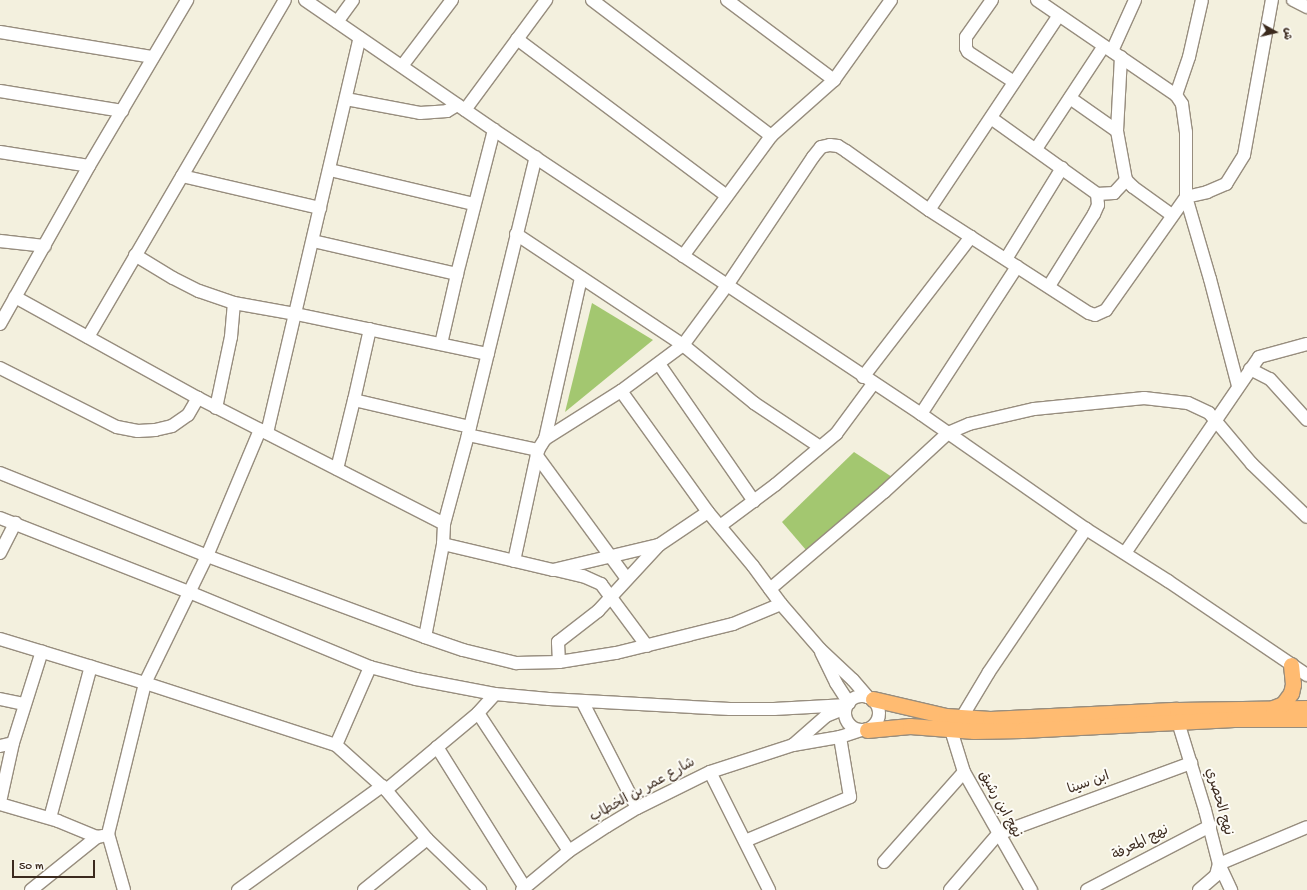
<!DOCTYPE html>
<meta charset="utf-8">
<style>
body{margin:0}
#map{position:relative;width:1307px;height:890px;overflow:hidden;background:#f3f0de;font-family:"Gochi Hand","Playpen Sans Arabic",sans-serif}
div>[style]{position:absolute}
.green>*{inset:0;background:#a3c770}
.roads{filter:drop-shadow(1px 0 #978d7e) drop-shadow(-1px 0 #978d7e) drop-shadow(0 1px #978d7e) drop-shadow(0 -1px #978d7e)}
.minor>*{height:12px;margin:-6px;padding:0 6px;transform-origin:6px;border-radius:6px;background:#fff}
.minor>.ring{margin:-6px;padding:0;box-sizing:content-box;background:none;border:12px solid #fff;border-radius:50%}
.major>*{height:15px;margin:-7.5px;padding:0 7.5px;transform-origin:7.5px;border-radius:7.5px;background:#ffbb71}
span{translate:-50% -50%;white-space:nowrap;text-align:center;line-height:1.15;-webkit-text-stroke:4px #fdfcf7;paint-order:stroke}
.street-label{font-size:14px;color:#3b2a1e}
.north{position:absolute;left:1255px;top:12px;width:40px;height:40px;-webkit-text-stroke:3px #fdfcf7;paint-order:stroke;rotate:98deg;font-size:11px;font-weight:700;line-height:16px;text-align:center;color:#3b2a1e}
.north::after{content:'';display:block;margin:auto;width:14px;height:18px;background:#3b2a1e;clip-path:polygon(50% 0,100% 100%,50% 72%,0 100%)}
.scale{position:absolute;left:12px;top:860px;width:83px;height:18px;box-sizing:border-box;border:2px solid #3b2a1e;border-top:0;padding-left:5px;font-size:12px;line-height:14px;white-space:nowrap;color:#3b2a1e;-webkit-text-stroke:3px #fdfcf7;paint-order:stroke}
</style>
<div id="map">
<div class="green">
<div style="clip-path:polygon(592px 303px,653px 340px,565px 412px)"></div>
<div style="clip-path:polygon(854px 452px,892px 477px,883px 488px,806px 550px,782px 522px)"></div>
</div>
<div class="roads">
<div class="minor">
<div style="left:305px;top:0;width:229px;rotate:34.5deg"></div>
<div style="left:494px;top:130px;width:513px;rotate:33.63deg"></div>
<div style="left:921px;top:414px;width:201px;rotate:34.9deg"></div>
<div style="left:1086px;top:529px;width:97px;rotate:32.4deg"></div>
<div style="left:1168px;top:581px;width:168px;rotate:34.1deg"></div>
<div style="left:592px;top:0;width:225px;rotate:37.2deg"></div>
<div style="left:727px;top:0;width:134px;rotate:36.8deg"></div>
<div style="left:992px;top:0;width:45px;rotate:125.1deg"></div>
<div style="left:966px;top:37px;width:11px;rotate:90deg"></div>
<div style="left:966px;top:48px;width:4px;rotate:63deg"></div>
<div style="left:968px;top:52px;width:55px;rotate:33.1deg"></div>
<div style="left:1037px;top:0;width:168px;rotate:34.4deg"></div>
<div style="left:1176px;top:95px;width:11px;rotate:56deg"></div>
<div style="left:1182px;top:104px;width:28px;rotate:82deg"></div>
<div style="left:1186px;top:132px;width:65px;rotate:90deg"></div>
<div style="left:1186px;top:197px;width:85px;rotate:73.7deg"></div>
<div style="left:1210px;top:279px;width:111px;rotate:75.3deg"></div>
<div style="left:1293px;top:0;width:16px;rotate:27deg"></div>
<div style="left:337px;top:22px;width:27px;rotate:-54deg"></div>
<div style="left:0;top:32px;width:155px;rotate:9.3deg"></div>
<div style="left:517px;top:39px;width:262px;rotate:36.8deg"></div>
<div style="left:1112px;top:51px;width:56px;rotate:-65.7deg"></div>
<div style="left:1121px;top:57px;width:74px;rotate:93.1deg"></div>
<div style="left:1117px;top:131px;width:50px;rotate:79.6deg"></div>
<div style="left:1126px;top:180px;width:10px;rotate:45deg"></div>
<div style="left:1133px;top:187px;width:48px;rotate:35.7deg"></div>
<div style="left:402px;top:66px;width:83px;rotate:-52.9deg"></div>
<div style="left:0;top:91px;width:124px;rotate:9.3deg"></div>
<div style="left:1176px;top:95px;width:40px;rotate:-71.1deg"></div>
<div style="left:1189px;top:57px;width:58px;rotate:-77.2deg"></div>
<div style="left:1070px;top:98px;width:57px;rotate:35.1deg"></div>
<div style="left:346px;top:99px;width:75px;rotate:10.7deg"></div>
<div style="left:420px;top:113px;width:27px;rotate:-4deg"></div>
<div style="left:447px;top:111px;width:12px;rotate:-31deg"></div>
<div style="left:465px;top:110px;width:137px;rotate:-53.6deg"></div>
<div style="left:991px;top:118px;width:130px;rotate:35.6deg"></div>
<div style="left:1097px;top:194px;width:17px;rotate:-3deg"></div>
<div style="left:1114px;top:193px;width:18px;rotate:-47deg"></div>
<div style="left:1036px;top:149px;width:123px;rotate:-56.6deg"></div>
<div style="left:0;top:152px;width:90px;rotate:8.9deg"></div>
<div style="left:330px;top:170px;width:148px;rotate:13.3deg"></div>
<div style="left:182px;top:176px;width:142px;rotate:13.1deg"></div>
<div style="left:929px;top:210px;width:234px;rotate:-56.3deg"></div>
<div style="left:516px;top:234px;width:201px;rotate:33.6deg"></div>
<div style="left:683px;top:345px;width:92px;rotate:39.2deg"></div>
<div style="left:754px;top:403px;width:79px;rotate:33.7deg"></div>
<div style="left:0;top:241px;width:45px;rotate:6.3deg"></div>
<div style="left:313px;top:241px;width:148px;rotate:12.9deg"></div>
<div style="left:135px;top:255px;width:44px;rotate:31.2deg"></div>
<div style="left:173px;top:278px;width:29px;rotate:27deg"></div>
<div style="left:199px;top:291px;width:37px;rotate:19deg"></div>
<div style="left:234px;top:303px;width:63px;rotate:10.1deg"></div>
<div style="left:296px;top:314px;width:196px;rotate:11.8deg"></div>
<div style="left:683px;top:256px;width:149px;rotate:-53.7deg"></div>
<div style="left:771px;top:136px;width:84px;rotate:-41.6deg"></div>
<div style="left:834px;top:80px;width:98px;rotate:-54.5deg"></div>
<div style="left:1006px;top:259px;width:107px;rotate:-58.4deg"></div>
<div style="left:1049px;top:286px;width:85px;rotate:-58deg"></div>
<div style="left:1094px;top:214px;width:10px;rotate:-66deg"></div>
<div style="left:1098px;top:205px;width:11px;rotate:-95deg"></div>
<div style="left:15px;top:297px;width:209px;rotate:28.9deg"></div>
<div style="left:198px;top:398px;width:276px;rotate:27.1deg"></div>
<div style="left:0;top:324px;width:181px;rotate:-60.6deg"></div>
<div style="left:89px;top:166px;width:193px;rotate:-59.4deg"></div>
<div style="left:370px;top:329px;width:73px;rotate:102.7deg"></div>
<div style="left:354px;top:400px;width:119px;rotate:13.1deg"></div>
<div style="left:88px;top:337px;width:390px;rotate:-59.7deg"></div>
<div style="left:441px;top:344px;width:72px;rotate:-77.1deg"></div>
<div style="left:457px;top:274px;width:149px;rotate:-75.6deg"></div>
<div style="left:659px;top:364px;width:167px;rotate:55.3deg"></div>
<div style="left:0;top:368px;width:131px;rotate:26.8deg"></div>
<div style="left:117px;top:427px;width:21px;rotate:11deg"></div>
<div style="left:138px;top:431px;width:17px;rotate:-3deg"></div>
<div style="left:155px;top:430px;width:17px;rotate:-13deg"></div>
<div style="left:172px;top:426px;width:19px;rotate:-35deg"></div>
<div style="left:188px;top:415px;width:20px;rotate:-60deg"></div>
<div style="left:1250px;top:369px;width:22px;rotate:27deg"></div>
<div style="left:1270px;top:379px;width:55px;rotate:47.9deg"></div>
<div style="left:863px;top:377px;width:177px;rotate:-52.4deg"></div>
<div style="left:621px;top:391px;width:149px;rotate:54.3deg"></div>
<div style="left:708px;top:512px;width:70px;rotate:50.2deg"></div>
<div style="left:753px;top:566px;width:47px;rotate:53.6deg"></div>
<div style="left:781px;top:604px;width:60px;rotate:49.1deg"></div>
<div style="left:820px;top:649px;width:45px;rotate:43.2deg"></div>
<div style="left:853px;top:680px;width:23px;rotate:49deg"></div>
<div style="left:216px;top:408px;width:73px;rotate:-78.1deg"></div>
<div style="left:231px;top:337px;width:34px;rotate:-85deg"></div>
<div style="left:921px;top:414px;width:176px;rotate:-56.9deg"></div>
<div style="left:267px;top:433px;width:406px;rotate:-76.8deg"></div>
<div style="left:468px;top:435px;width:72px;rotate:12.1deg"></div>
<div style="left:545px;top:439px;width:165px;rotate:-77.4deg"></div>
<div style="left:537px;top:456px;width:152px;rotate:53.8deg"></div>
<div style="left:337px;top:469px;width:71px;rotate:-76.2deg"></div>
<div style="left:0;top:473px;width:223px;rotate:21.8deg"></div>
<div style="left:207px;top:556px;width:233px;rotate:20.4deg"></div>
<div style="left:425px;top:637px;width:40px;rotate:18.9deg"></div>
<div style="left:463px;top:650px;width:55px;rotate:13.8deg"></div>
<div style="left:516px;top:663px;width:43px;rotate:-1.3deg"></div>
<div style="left:559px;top:662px;width:58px;rotate:-9deg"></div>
<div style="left:616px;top:653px;width:121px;rotate:-13.9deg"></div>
<div style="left:733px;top:624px;width:52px;rotate:-22.6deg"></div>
<div style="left:0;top:518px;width:203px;rotate:21.4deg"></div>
<div style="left:189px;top:592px;width:196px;rotate:22.5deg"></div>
<div style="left:370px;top:667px;width:48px;rotate:14.6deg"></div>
<div style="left:416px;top:679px;width:80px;rotate:10.8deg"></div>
<div style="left:495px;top:694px;width:54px;rotate:5.3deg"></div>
<div style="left:549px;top:699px;width:181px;rotate:3.2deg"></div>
<div style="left:730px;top:709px;width:44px"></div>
<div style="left:774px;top:709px;width:73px;rotate:-3.1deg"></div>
<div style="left:720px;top:526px;width:69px;rotate:-36.7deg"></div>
<div style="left:775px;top:485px;width:80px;rotate:-39.9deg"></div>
<div style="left:836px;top:434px;width:62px;rotate:-53.5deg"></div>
<div style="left:443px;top:544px;width:113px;rotate:13.3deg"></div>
<div style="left:553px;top:570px;width:109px;rotate:-13.3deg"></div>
<div style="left:659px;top:545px;width:59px;rotate:-34deg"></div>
<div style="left:0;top:553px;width:34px;rotate:-63deg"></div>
<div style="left:1125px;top:553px;width:237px;rotate:-55.6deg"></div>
<div style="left:1259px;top:357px;width:50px;rotate:-15.2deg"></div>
<div style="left:514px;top:561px;width:114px;rotate:-77.8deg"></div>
<div style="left:538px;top:450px;width:13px;rotate:-58deg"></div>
<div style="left:545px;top:439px;width:90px;rotate:-32.3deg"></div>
<div style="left:621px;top:391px;width:77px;rotate:-36.6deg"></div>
<div style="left:683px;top:345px;width:76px;rotate:-53.6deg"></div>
<div style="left:728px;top:284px;width:153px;rotate:-56.2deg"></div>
<div style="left:813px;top:157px;width:13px;rotate:-51deg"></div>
<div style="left:821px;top:147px;width:9px;rotate:-13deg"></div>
<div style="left:830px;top:145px;width:8px;rotate:7deg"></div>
<div style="left:838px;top:146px;width:9px;rotate:32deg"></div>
<div style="left:846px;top:151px;width:102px;rotate:35.4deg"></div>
<div style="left:929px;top:210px;width:190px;rotate:32.8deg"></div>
<div style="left:1089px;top:313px;width:6px;rotate:18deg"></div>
<div style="left:1095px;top:315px;width:12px;rotate:-24deg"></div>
<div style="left:1106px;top:310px;width:138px;rotate:-54.7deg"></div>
<div style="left:1186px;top:197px;width:22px;rotate:-13deg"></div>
<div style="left:1207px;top:192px;width:21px;rotate:-23deg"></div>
<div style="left:1226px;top:184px;width:34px;rotate:-58deg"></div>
<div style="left:1244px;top:155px;width:158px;rotate:-79.8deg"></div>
<div style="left:556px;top:570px;width:28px;rotate:13deg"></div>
<div style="left:583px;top:576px;width:20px;rotate:24deg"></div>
<div style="left:601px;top:584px;width:77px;rotate:53.4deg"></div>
<div style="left:770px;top:589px;width:150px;rotate:-40.4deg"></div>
<div style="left:884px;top:492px;width:87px;rotate:-42.7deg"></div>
<div style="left:948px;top:433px;width:23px;rotate:-23deg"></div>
<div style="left:969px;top:424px;width:67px;rotate:-13deg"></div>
<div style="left:1034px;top:409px;width:111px;rotate:-5.7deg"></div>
<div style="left:1144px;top:398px;width:44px;rotate:6.5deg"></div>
<div style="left:1188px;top:403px;width:23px;rotate:25deg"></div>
<div style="left:1209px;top:413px;width:67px;rotate:49.9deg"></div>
<div style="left:1252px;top:464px;width:76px;rotate:43.9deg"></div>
<div style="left:425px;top:637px;width:95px;rotate:-79deg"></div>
<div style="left:443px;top:544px;width:20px;rotate:-87deg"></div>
<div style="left:444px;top:524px;width:92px;rotate:-74.9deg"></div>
<div style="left:468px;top:435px;width:286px;rotate:-76.3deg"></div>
<div style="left:0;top:639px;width:152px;rotate:16.9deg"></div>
<div style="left:145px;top:683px;width:201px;rotate:18deg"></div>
<div style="left:336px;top:745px;width:67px;rotate:42deg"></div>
<div style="left:386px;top:790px;width:64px;rotate:50.1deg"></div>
<div style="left:427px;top:839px;width:74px;rotate:43.9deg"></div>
<div style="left:821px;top:652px;width:34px;rotate:64deg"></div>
<div style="left:836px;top:683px;width:24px;rotate:57deg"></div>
<div style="left:559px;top:662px;width:20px;rotate:-93deg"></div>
<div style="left:558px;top:642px;width:51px;rotate:-37.8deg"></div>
<div style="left:598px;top:611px;width:90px;rotate:-47.3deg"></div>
<div class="ring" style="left:845px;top:696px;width:22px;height:22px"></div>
<div style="left:0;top:699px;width:25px;rotate:12deg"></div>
<div style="left:582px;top:701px;width:120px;rotate:62.8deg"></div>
<div style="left:478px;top:713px;width:165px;rotate:56.6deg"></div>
<div style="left:962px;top:717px;width:52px;rotate:-59deg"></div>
<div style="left:989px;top:672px;width:173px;rotate:-55.9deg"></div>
<div style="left:1178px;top:722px;width:92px;rotate:72.9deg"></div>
<div style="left:1205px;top:810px;width:56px;rotate:75.5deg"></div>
<div style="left:1219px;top:864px;width:29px;rotate:65deg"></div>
<div style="left:951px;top:730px;width:44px;rotate:72.8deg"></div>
<div style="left:964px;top:772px;width:136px;rotate:60.4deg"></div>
<div style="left:336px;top:745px;width:85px;rotate:-66.4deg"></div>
<div style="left:793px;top:745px;width:44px;rotate:-41.3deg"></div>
<div style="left:826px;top:716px;width:18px;rotate:-22deg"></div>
<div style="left:0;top:746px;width:13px;rotate:-13deg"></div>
<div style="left:437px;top:747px;width:166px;rotate:58deg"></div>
<div style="left:710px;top:772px;width:132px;rotate:63.4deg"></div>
<div style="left:386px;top:790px;width:120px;rotate:-39.9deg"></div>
<div style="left:478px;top:713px;width:25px;rotate:-48deg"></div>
<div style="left:0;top:802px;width:60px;rotate:-77.6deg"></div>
<div style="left:13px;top:743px;width:96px;rotate:-72.5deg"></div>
<div style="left:0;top:804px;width:60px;rotate:16.3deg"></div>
<div style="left:58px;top:821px;width:42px;rotate:22.3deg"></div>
<div style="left:50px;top:818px;width:157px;rotate:-74.9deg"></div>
<div style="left:745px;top:841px;width:114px;rotate:-22.7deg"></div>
<div style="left:850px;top:797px;width:61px;rotate:-99.5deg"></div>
<div style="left:884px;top:862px;width:120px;rotate:-48.4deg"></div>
<div style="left:31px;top:890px;width:85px;rotate:-38.8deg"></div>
<div style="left:97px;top:837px;width:5px;rotate:-11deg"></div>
<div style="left:124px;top:890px;width:58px;rotate:-105.9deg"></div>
<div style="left:108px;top:834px;width:155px;rotate:-76.2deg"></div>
<div style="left:145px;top:683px;width:141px;rotate:-64deg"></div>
<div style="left:207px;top:556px;width:137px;rotate:-67.2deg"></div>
<div style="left:238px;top:890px;width:178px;rotate:-35.8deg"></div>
<div style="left:364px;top:890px;width:81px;rotate:-39deg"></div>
<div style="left:522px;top:890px;width:61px;rotate:-39.7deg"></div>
<div style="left:569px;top:851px;width:45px;rotate:-33.3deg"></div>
<div style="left:607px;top:826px;width:35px;rotate:-31deg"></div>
<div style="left:637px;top:808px;width:81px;rotate:-26.3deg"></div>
<div style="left:710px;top:772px;width:87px;rotate:-18deg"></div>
<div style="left:793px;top:745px;width:48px;rotate:-9.7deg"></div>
<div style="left:840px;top:737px;width:23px;rotate:-18deg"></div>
<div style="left:950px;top:890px;width:74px;rotate:-49.4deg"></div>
<div style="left:998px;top:834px;width:206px;rotate:-20.2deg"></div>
<div style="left:1087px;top:890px;width:139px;rotate:-27.5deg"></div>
<div style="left:1199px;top:890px;width:23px;rotate:-41deg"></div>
<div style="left:1216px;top:875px;width:11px;rotate:-75deg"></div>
<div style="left:1219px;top:864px;width:95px;rotate:-22.8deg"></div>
</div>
<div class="major">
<div style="left:873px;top:699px;width:75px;rotate:13.1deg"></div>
<div style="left:946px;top:716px;width:44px;rotate:3.9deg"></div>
<div style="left:990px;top:719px;width:187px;rotate:-2.8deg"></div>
<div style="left:1177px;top:710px;width:130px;rotate:-0.9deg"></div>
<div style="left:1273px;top:708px;width:11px;rotate:-22deg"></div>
<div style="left:1283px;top:704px;width:14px;rotate:-54deg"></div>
<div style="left:1291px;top:693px;width:9px;rotate:-77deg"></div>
<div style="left:1293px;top:684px;width:19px;rotate:-96deg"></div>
<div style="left:867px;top:730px;width:43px;rotate:-5.3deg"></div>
<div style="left:910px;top:726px;width:64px;rotate:4.5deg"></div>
<div style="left:974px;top:731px;width:48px;rotate:-1.2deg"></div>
<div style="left:1022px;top:730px;width:212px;rotate:-3deg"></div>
<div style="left:1234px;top:719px;width:73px"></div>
</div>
</div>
<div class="street-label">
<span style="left:1089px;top:784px;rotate:-20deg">ابن سينا</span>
<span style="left:643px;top:791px;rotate:-29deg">شارع عمر بن الخطاب</span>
<span style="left:1218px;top:802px;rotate:74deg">نهج الحصري</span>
<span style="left:999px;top:805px;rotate:61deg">نهج ابن رشيق</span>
<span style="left:1141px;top:844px;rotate:-27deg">نهج المعرفة</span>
</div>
<div class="north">ش</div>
<div class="scale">50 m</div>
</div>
